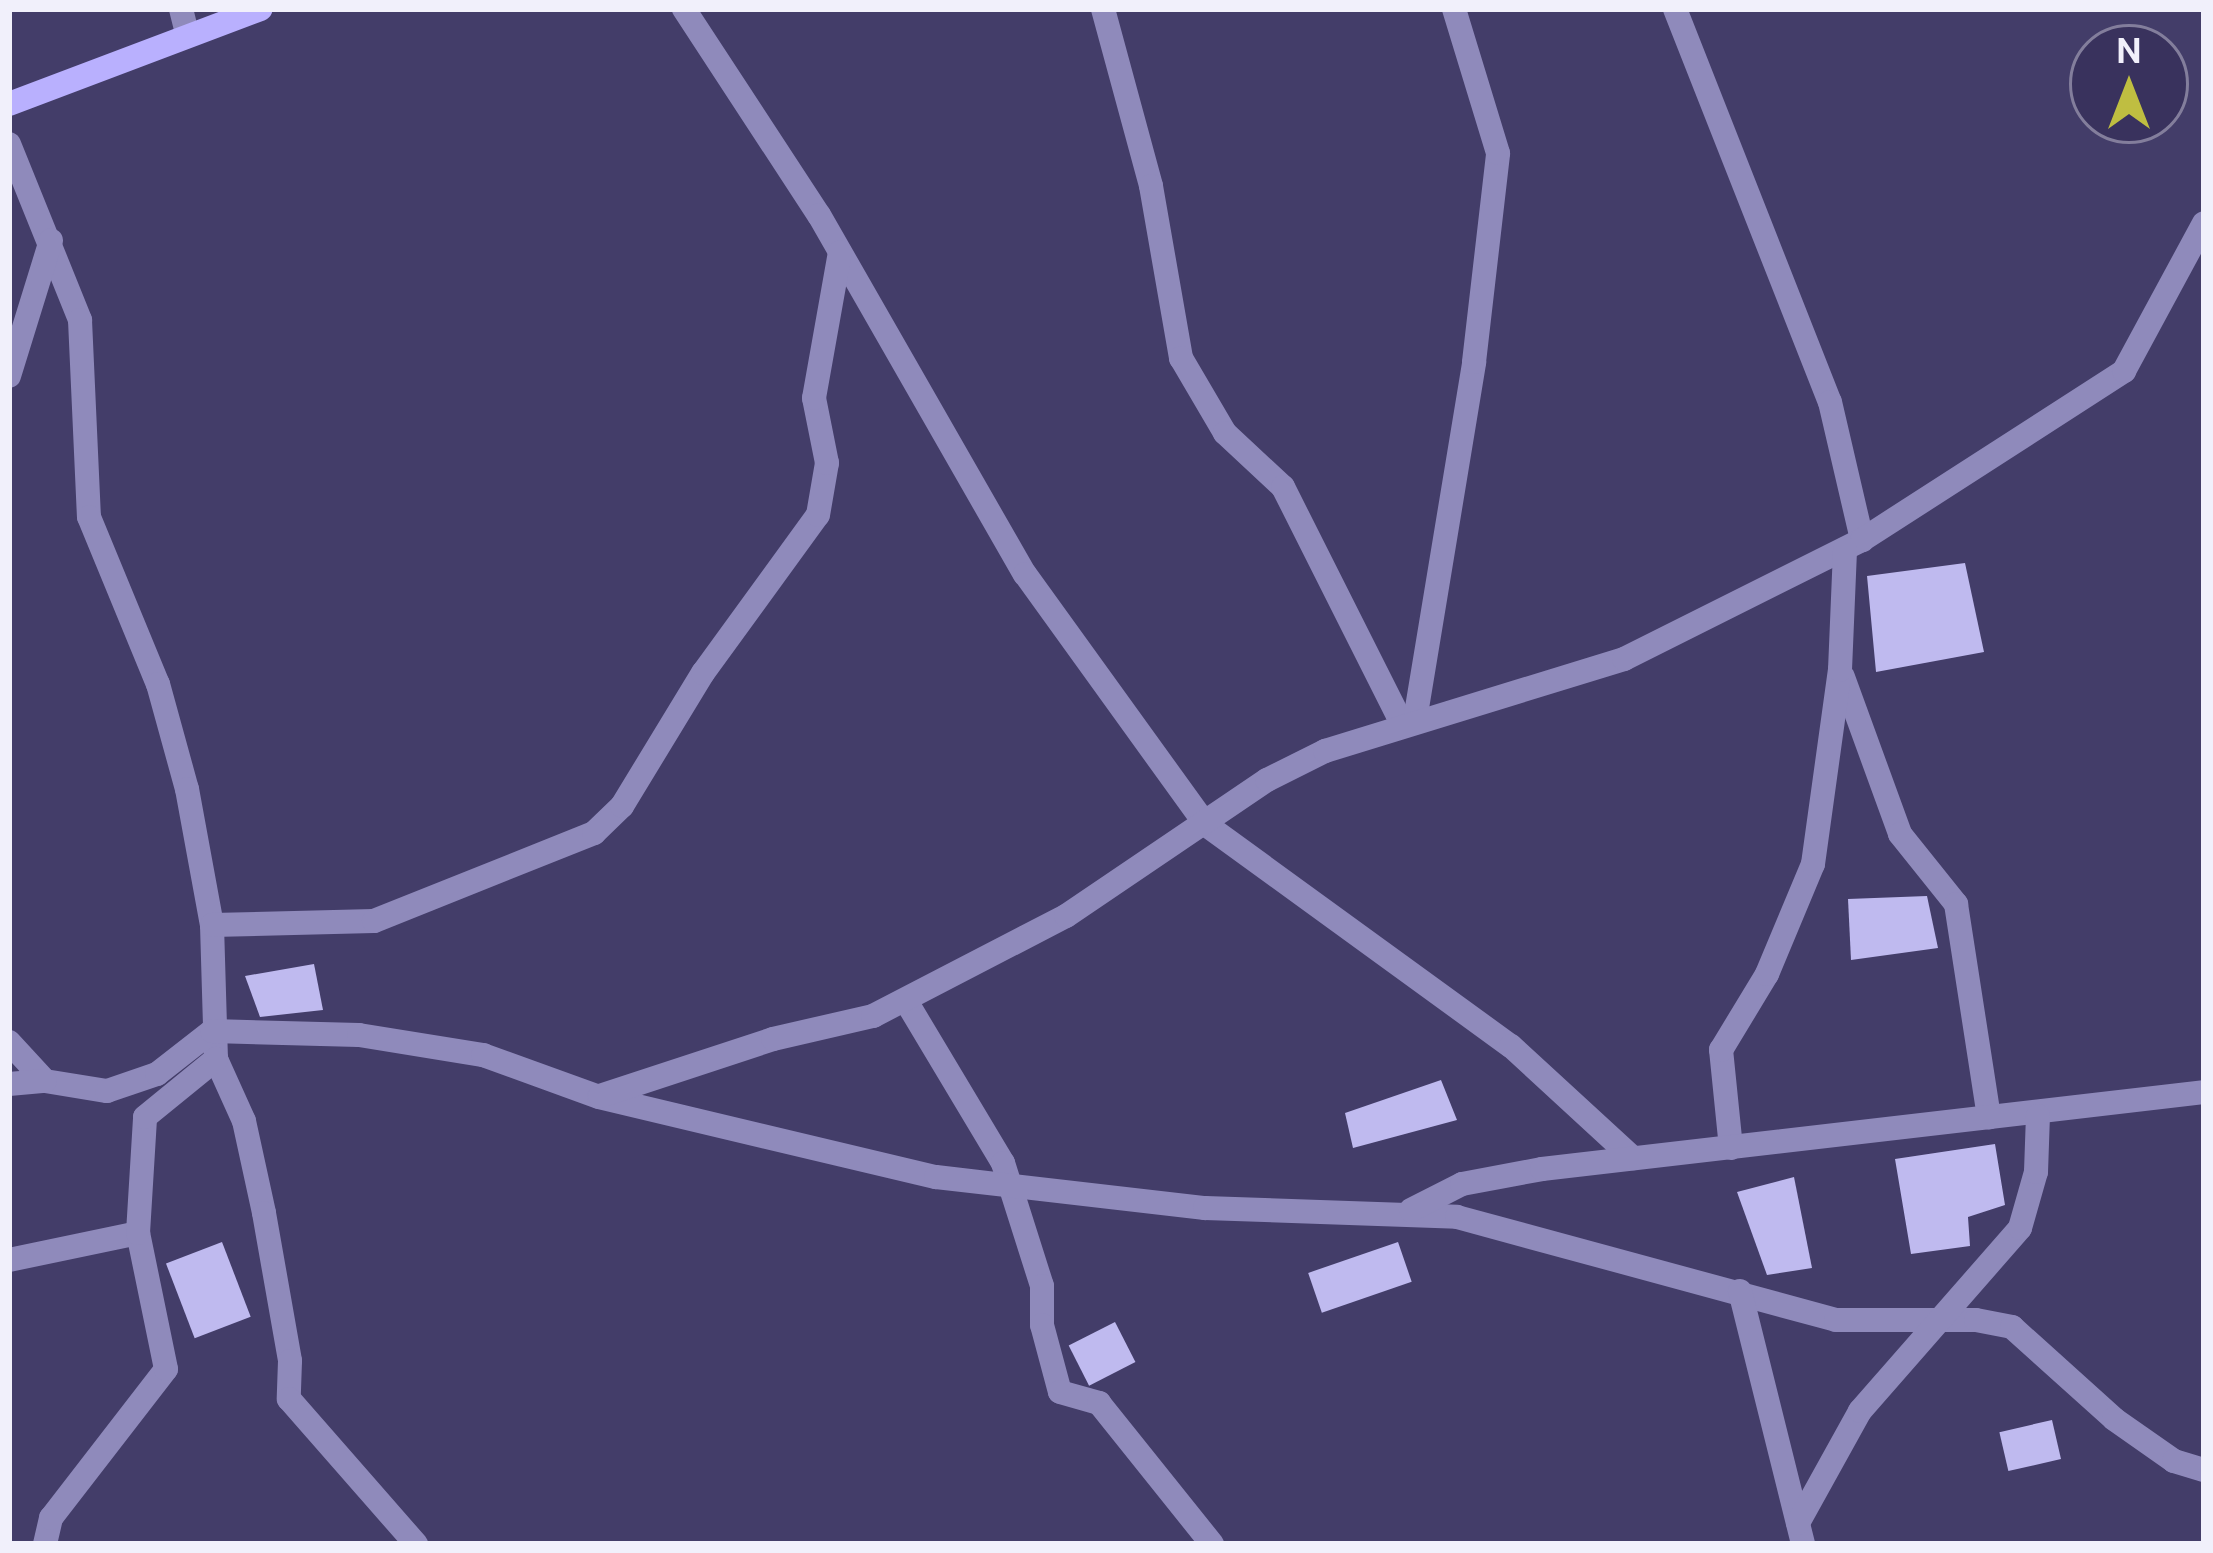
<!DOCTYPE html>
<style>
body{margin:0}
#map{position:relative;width:2213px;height:1553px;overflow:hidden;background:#433d69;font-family:"Public Sans",sans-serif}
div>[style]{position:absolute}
.building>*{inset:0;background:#bfbaef;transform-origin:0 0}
.street>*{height:24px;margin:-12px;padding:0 12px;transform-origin:12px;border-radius:12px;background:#8f8abb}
.secondary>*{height:24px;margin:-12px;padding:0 12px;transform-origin:12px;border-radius:12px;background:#b9b0fe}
span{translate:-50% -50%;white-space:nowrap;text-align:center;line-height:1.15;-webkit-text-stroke:12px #39325d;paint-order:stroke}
.frame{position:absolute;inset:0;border:12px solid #f1f0fb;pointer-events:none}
.north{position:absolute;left:2069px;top:24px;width:120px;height:120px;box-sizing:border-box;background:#39325d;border:3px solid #837e9c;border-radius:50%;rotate:0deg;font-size:33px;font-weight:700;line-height:48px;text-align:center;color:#f1f0fb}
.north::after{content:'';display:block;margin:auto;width:42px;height:54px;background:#bfbe41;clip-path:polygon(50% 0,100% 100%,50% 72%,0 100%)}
</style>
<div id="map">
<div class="building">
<div style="clip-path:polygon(1965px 563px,1984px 652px,1876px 672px,1867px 576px)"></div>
<div style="clip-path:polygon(1927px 896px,1938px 948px,1851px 960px,1848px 899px)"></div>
<div style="clip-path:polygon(314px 964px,323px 1010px,260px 1017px,245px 976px)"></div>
<div style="clip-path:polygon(1441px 1080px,1457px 1120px,1353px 1148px,1345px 1113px)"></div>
<div style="clip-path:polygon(1995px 1144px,2005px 1205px,1968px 1217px,1970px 1246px,1911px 1254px,1895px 1159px)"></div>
<div style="clip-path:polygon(1794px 1177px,1812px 1268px,1767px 1275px,1737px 1192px)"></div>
<div style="left:222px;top:1242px;width:80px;height:60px;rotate:69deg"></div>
<div style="left:1398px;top:1242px;width:42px;height:95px;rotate:71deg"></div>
<div style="left:1115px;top:1322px;width:45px;height:52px;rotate:63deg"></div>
<div style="left:2052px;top:1420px;width:40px;height:54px;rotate:77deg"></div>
</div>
<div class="street">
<div style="left:181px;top:9px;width:25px;rotate:76deg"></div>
<div style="left:684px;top:9px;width:246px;rotate:56.8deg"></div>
<div style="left:819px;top:215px;width:414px;rotate:60.2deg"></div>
<div style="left:1025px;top:574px;width:308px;rotate:54.2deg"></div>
<div style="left:1205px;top:824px;width:378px;rotate:36deg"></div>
<div style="left:1511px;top:1046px;width:166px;rotate:42.6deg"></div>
<div style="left:1103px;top:9px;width:183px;rotate:74.8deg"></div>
<div style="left:1151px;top:186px;width:175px;rotate:80.1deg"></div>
<div style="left:1181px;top:358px;width:87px;rotate:59.6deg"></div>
<div style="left:1225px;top:433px;width:79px;rotate:43deg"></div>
<div style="left:1283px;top:487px;width:265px;rotate:63.3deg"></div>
<div style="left:1675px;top:9px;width:422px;rotate:68.5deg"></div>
<div style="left:1830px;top:402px;width:142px;rotate:76.9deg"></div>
<div style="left:9px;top:144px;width:190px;rotate:68deg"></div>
<div style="left:80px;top:320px;width:197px;rotate:87.4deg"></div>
<div style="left:89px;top:517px;width:181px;rotate:67.6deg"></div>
<div style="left:158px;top:684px;width:109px;rotate:74.6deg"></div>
<div style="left:187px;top:789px;width:138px;rotate:79.6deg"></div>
<div style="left:212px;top:925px;width:134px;rotate:88.3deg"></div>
<div style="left:216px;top:1059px;width:68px;rotate:65.7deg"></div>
<div style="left:244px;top:1121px;width:94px;rotate:77.7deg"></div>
<div style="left:264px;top:1213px;width:150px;rotate:80deg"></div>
<div style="left:290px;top:1361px;width:38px;rotate:92deg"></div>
<div style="left:289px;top:1399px;width:193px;rotate:48.8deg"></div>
<div style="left:9px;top:376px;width:142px;rotate:-72.8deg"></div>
<div style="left:1843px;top:677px;width:167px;rotate:70deg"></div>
<div style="left:1900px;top:834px;width:90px;rotate:51.3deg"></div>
<div style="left:1956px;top:904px;width:216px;rotate:81.2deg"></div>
<div style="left:1415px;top:720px;width:363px;rotate:-80.6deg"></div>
<div style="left:1474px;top:362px;width:210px;rotate:-83.4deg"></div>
<div style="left:1498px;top:153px;width:151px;rotate:-107deg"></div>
<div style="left:212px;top:925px;width:162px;rotate:-1.4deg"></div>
<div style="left:374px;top:921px;width:237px;rotate:-21.8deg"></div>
<div style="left:594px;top:833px;width:39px;rotate:-44deg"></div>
<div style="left:622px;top:806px;width:156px;rotate:-58.7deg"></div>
<div style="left:703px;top:673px;width:195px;rotate:-54deg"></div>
<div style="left:818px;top:515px;width:53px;rotate:-80.2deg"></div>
<div style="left:827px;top:463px;width:66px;rotate:-101.3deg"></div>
<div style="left:814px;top:398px;width:148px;rotate:-79.9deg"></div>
<div style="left:906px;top:1001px;width:189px;rotate:59.1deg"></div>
<div style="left:1003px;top:1163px;width:129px;rotate:72.4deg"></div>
<div style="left:1042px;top:1286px;width:39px;rotate:90deg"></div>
<div style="left:1042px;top:1325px;width:69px;rotate:75deg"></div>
<div style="left:1060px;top:1392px;width:41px;rotate:15.8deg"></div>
<div style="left:1099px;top:1403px;width:181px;rotate:51.3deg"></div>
<div style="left:9px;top:1042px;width:53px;rotate:47.3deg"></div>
<div style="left:45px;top:1081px;width:63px;rotate:9.2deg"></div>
<div style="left:107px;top:1091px;width:53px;rotate:-18.8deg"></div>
<div style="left:157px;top:1074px;width:70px;rotate:-38deg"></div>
<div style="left:212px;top:1031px;width:147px;rotate:1.6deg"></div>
<div style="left:359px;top:1035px;width:126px;rotate:9.2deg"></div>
<div style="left:483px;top:1055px;width:123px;rotate:19.9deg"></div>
<div style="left:599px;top:1097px;width:346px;rotate:13.4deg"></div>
<div style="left:936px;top:1177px;width:271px;rotate:6.6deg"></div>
<div style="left:1205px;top:1208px;width:252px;rotate:2deg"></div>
<div style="left:1457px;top:1217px;width:393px;rotate:15.2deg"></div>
<div style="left:1836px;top:1320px;width:140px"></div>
<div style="left:1976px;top:1320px;width:37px;rotate:11deg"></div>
<div style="left:2012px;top:1327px;width:137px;rotate:42deg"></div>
<div style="left:2114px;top:1419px;width:73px;rotate:35deg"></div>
<div style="left:2174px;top:1461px;width:31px;rotate:17deg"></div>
<div style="left:9px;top:1084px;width:36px;rotate:-5deg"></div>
<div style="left:600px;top:1096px;width:182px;rotate:-18.2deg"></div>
<div style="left:773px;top:1039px;width:103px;rotate:-13deg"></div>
<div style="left:873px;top:1016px;width:217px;rotate:-27.4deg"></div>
<div style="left:1066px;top:916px;width:243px;rotate:-34.1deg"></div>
<div style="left:1267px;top:780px;width:65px;rotate:-26.6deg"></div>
<div style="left:1325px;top:751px;width:313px;rotate:-17.1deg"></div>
<div style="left:1624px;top:659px;width:266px;rotate:-26.6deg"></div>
<div style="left:1862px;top:540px;width:312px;rotate:-32.8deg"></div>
<div style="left:2124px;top:371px;width:168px;rotate:-61.6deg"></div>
<div style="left:1731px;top:1148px;width:99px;rotate:-95.8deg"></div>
<div style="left:1721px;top:1050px;width:89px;rotate:-58.8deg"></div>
<div style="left:1767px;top:974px;width:119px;rotate:-67.3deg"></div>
<div style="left:1813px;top:864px;width:196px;rotate:-82.1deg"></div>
<div style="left:1840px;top:670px;width:121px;rotate:-87.6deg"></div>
<div style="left:1411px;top:1210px;width:57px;rotate:-27deg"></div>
<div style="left:1462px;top:1184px;width:81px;rotate:-10.6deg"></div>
<div style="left:1542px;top:1169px;width:666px;rotate:-6.63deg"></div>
<div style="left:9px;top:1260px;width:132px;rotate:-11.8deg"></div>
<div style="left:1740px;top:1291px;width:261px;rotate:76deg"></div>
<div style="left:1798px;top:1523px;width:128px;rotate:-61deg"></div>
<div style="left:1860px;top:1411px;width:243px;rotate:-48.8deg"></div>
<div style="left:2020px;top:1228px;width:58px;rotate:-74.1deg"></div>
<div style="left:2036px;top:1172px;width:56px;rotate:-88deg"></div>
<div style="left:45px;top:1544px;width:27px;rotate:-77deg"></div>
<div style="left:51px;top:1518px;width:188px;rotate:-52.3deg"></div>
<div style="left:166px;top:1369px;width:139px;rotate:-101.6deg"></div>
<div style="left:138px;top:1233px;width:116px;rotate:-86.5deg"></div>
<div style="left:145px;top:1117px;width:92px;rotate:-39.2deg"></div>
</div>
<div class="secondary">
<div style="left:9px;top:104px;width:269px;rotate:-20.7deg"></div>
</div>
<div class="frame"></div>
<div class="north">N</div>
</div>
